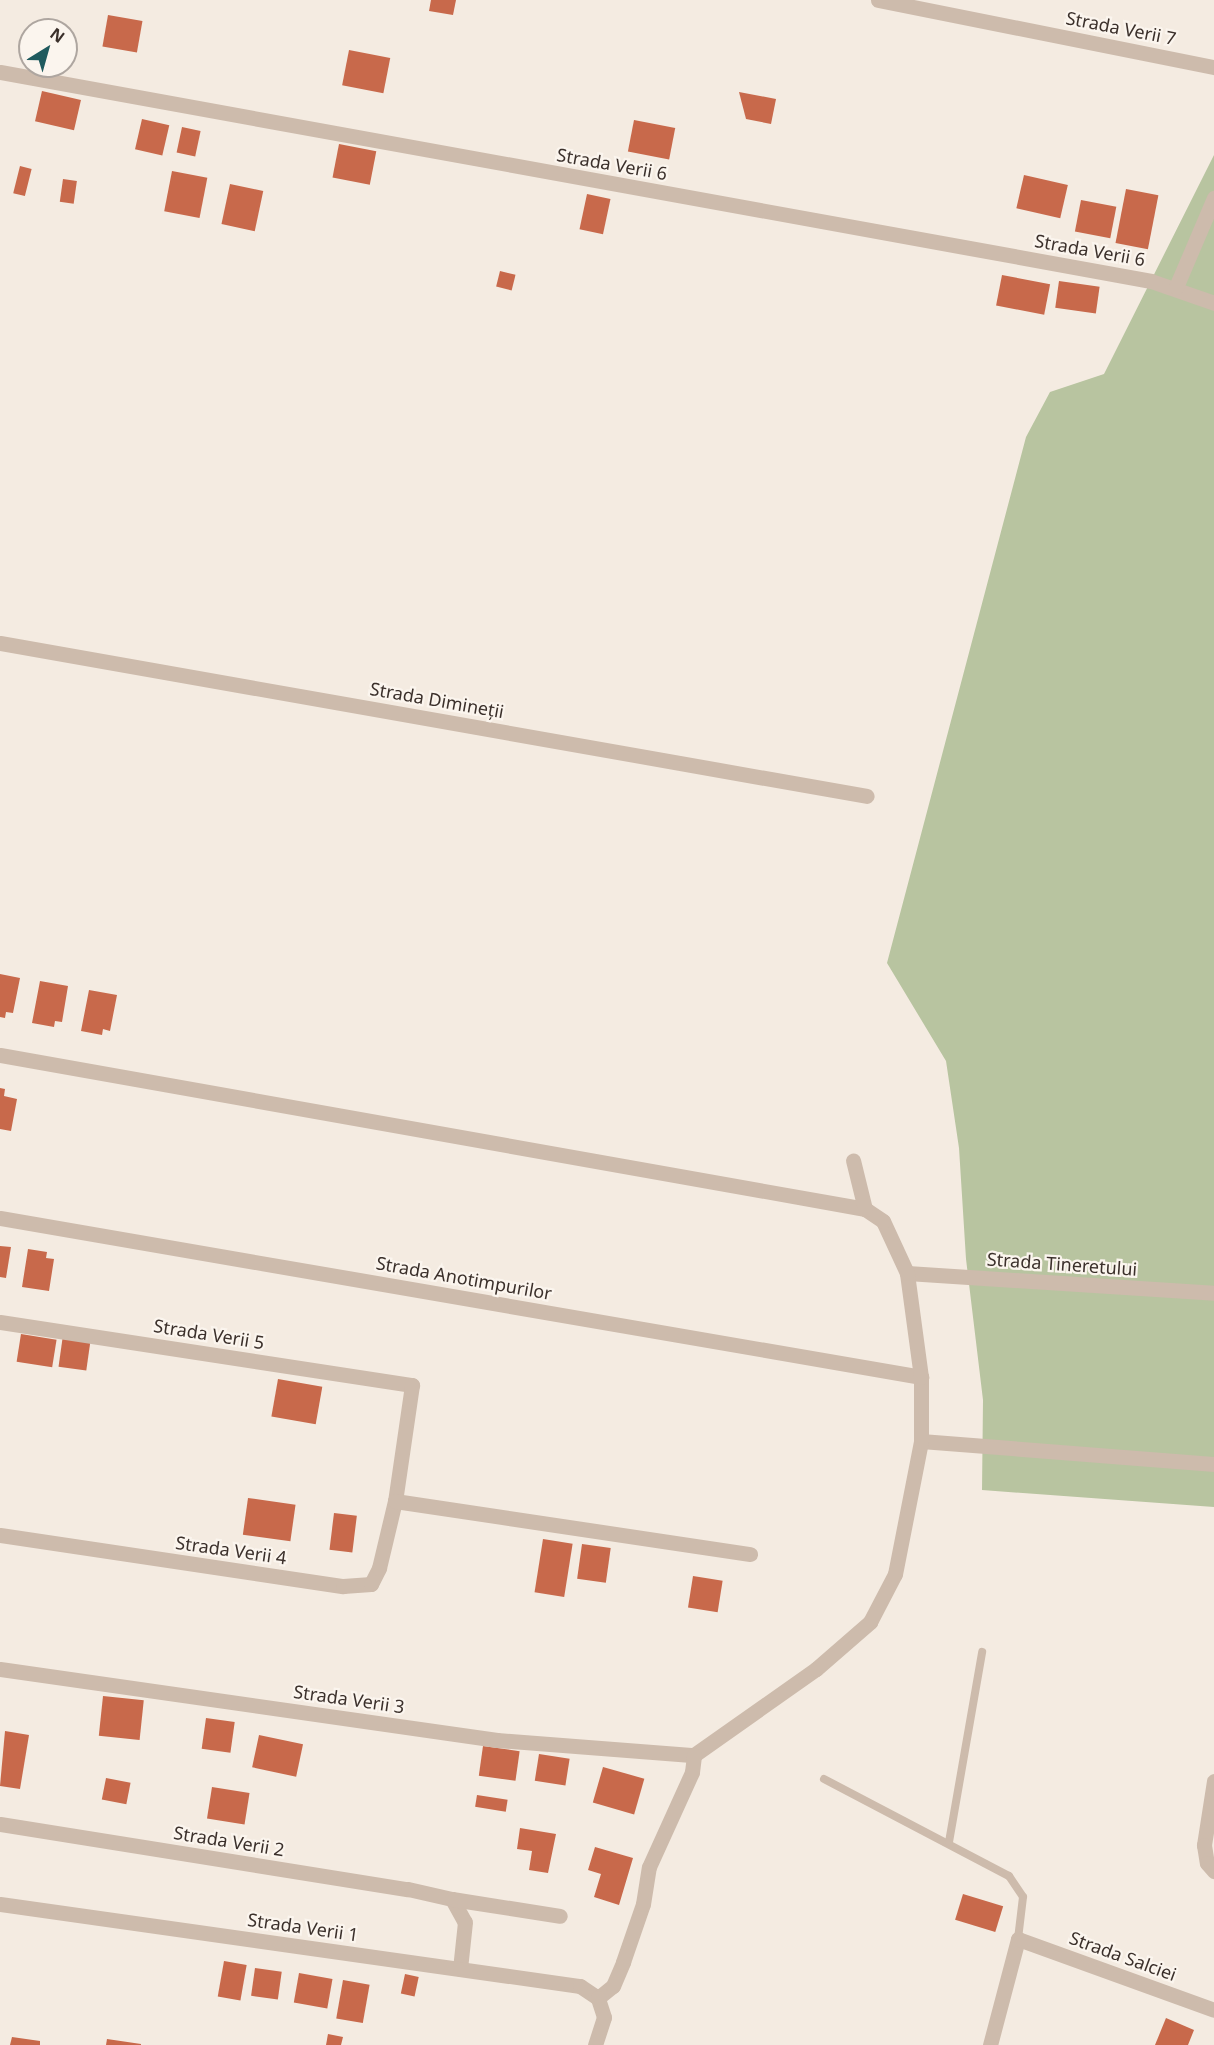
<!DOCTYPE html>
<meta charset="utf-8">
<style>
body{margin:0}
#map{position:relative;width:1214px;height:2045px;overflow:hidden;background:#f4ebe1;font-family:"Noto Sans",sans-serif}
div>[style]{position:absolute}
.green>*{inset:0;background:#b8c4a0}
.building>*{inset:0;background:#c8694b;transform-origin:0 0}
.service>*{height:8px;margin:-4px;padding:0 4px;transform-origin:4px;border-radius:4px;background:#cdbbac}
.minor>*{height:15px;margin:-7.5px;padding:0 7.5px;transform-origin:7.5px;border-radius:7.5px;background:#cdbbac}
span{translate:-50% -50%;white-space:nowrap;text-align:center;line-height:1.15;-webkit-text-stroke:4.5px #fbf5ee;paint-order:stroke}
.street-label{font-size:18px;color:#3b302b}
.north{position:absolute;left:18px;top:18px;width:60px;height:60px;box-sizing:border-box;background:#fbf5ee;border:2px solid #aea6a0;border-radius:50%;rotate:37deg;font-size:16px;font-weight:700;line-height:24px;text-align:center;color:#3b302b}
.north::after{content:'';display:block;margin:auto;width:21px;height:27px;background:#1f5a5e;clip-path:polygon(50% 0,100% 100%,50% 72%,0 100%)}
</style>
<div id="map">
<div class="green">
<div style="clip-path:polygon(1214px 155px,1214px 1507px,982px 1490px,983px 1400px,966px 1259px,959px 1148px,946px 1061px,887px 963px,1026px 437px,1050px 392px,1104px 374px)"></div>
</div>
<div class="building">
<div style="clip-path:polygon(431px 0,456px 0,453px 15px,429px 11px)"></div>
<div style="left:108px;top:15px;width:35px;height:32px;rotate:10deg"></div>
<div style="left:349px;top:50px;width:42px;height:36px;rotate:11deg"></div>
<div style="left:42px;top:91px;width:40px;height:31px;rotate:13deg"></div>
<div style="clip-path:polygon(739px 92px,776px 99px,771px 124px,746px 119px)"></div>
<div style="left:142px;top:119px;width:28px;height:31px;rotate:13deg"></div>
<div style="left:634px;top:120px;width:42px;height:32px;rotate:11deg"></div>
<div style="left:182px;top:127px;width:19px;height:26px;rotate:12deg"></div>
<div style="left:339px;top:144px;width:38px;height:34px;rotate:11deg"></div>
<div style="left:20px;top:166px;width:12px;height:28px;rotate:14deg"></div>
<div style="left:172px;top:171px;width:36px;height:41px;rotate:11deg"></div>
<div style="left:1024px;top:175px;width:45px;height:34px;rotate:13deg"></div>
<div style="left:63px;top:179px;width:14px;height:23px;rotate:8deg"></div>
<div style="left:230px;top:184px;width:34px;height:41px;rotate:12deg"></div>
<div style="left:1126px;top:189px;width:33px;height:55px;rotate:11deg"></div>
<div style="left:587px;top:194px;width:24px;height:36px;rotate:12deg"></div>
<div style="left:1081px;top:200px;width:36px;height:32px;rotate:11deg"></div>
<div style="left:500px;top:271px;width:16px;height:16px;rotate:14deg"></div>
<div style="left:1002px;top:275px;width:49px;height:31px;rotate:11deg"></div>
<div style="left:1059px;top:281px;width:41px;height:27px;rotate:8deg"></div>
<div style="clip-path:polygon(0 974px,20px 978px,13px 1013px,6px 1012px,5px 1018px,0 1017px)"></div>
<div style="clip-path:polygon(40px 981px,68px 986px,62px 1022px,55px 1021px,54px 1027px,32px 1023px)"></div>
<div style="clip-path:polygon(89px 990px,117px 995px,110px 1031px,103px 1029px,102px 1035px,81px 1031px)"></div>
<div style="clip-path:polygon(0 1088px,5px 1089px,4px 1096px,17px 1099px,11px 1131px,0 1129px)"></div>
<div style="clip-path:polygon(0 1246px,11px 1247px,6px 1278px,0 1277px)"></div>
<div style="clip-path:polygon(28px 1249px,47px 1252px,46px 1258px,54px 1259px,49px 1291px,22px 1287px)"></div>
<div style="left:21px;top:1334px;width:36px;height:28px;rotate:9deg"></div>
<div style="left:63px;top:1335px;width:28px;height:32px;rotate:8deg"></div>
<div style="left:278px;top:1379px;width:45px;height:38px;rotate:10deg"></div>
<div style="left:248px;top:1498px;width:48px;height:37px;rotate:8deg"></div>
<div style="left:334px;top:1513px;width:23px;height:37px;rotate:7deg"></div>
<div style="left:543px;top:1539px;width:30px;height:54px;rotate:9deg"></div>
<div style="left:582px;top:1544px;width:29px;height:35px;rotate:8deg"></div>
<div style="left:693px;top:1576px;width:30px;height:32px;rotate:9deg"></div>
<div style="left:103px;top:1696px;width:41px;height:40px;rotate:6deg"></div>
<div style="left:206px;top:1718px;width:29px;height:31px;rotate:8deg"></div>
<div style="clip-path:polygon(5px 1731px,29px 1735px,20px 1789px,0 1786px)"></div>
<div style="left:259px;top:1735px;width:45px;height:33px;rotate:12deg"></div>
<div style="left:483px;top:1746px;width:37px;height:30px;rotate:8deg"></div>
<div style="left:539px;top:1754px;width:31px;height:27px;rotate:9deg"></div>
<div style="left:603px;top:1767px;width:43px;height:37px;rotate:16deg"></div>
<div style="left:106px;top:1778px;width:25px;height:22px;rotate:11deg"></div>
<div style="left:212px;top:1787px;width:38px;height:32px;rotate:9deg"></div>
<div style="left:477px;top:1795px;width:31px;height:12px;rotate:9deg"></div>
<div style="clip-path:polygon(520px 1828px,556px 1834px,548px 1873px,529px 1870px,532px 1851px,517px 1849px)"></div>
<div style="clip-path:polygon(595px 1847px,633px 1858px,619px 1905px,594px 1897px,601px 1874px,588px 1870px)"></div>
<div style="left:963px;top:1894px;width:42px;height:27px;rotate:17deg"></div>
<div style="left:224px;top:1961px;width:23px;height:36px;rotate:10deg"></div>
<div style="left:255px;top:1968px;width:27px;height:28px;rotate:8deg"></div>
<div style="left:299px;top:1973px;width:34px;height:30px;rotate:10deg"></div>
<div style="left:405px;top:1974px;width:14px;height:20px;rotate:12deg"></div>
<div style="left:343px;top:1980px;width:27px;height:39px;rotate:10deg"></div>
<div style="clip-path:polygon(1166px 2018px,1194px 2030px,1188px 2045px,1155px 2045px)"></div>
<div style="clip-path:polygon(328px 2034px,343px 2037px,341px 2045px,326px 2045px)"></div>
<div style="clip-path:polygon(12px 2037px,40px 2041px,40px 2045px,10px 2045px)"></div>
<div style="clip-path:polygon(107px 2039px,141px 2044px,141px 2045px,106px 2045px)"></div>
</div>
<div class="service">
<div style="left:824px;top:1779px;width:209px;rotate:27.7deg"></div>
<div style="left:1009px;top:1876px;width:25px;rotate:56deg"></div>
<div style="left:1023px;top:1897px;width:42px;rotate:96.8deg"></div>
<div style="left:949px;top:1842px;width:193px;rotate:-80.1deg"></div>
</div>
<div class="minor">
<div style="left:878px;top:0;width:343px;rotate:11.3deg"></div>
<div style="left:0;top:72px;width:1170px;rotate:10.29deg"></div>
<div style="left:1151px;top:281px;width:67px;rotate:19.2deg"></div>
<div style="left:1176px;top:287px;width:97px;rotate:-66.9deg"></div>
<div style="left:0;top:643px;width:880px;rotate:10.01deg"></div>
<div style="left:0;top:1055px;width:879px;rotate:10.09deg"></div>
<div style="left:0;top:1218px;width:935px;rotate:9.79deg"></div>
<div style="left:907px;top:1273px;width:308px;rotate:3.7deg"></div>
<div style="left:0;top:1322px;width:417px;rotate:8.7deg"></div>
<div style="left:412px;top:1385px;width:117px;rotate:98.3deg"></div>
<div style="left:921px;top:1441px;width:294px;rotate:4.5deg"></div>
<div style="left:0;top:1535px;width:347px;rotate:8.5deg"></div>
<div style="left:343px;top:1586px;width:28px;rotate:-4deg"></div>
<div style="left:371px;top:1584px;width:18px;rotate:-63deg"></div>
<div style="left:379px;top:1568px;width:69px;rotate:-76.6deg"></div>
<div style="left:395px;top:1501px;width:359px;rotate:8.5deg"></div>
<div style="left:0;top:1669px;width:502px;rotate:8.13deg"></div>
<div style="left:497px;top:1740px;width:198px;rotate:4.4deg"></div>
<div style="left:694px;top:1755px;width:149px;rotate:-35.2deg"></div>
<div style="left:816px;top:1669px;width:72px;rotate:-41deg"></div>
<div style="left:870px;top:1622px;width:54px;rotate:-62.5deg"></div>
<div style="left:895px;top:1574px;width:136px;rotate:-78.9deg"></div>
<div style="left:921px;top:1441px;width:64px;rotate:-90deg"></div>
<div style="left:921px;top:1377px;width:105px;rotate:-97.7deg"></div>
<div style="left:907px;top:1273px;width:57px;rotate:-114.8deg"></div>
<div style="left:883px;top:1221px;width:22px;rotate:-146deg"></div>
<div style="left:865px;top:1209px;width:50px;rotate:-103.8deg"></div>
<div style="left:1214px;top:1781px;width:65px;rotate:98.9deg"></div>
<div style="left:1204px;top:1845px;width:18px;rotate:81deg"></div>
<div style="left:1207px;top:1863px;width:11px;rotate:49deg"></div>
<div style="left:0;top:1824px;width:413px;rotate:9.1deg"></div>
<div style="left:408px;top:1889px;width:45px;rotate:12.8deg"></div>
<div style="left:452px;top:1899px;width:26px;rotate:61deg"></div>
<div style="left:465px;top:1922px;width:47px;rotate:96.1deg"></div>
<div style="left:452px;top:1899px;width:109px;rotate:8.9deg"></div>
<div style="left:0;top:1904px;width:586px;rotate:8.05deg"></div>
<div style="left:580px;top:1986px;width:22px;rotate:34deg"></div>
<div style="left:598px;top:1998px;width:19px;rotate:-39deg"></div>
<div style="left:613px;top:1986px;width:26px;rotate:-67deg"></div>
<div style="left:623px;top:1962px;width:61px;rotate:-71deg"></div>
<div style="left:643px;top:1904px;width:37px;rotate:-81deg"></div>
<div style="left:649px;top:1867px;width:104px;rotate:-65.6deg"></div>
<div style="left:692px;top:1772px;width:17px;rotate:-83deg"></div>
<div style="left:595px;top:2045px;width:29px;rotate:-72deg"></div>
<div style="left:604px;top:2017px;width:20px;rotate:-108deg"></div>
<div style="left:990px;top:2045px;width:110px;rotate:-75.2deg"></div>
<div style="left:1018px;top:1939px;width:208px;rotate:19.9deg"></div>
</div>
<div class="street-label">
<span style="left:1121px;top:28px;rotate:11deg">Strada Verii 7</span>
<span style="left:612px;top:164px;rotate:10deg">Strada Verii 6</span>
<span style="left:1090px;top:250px;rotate:10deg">Strada Verii 6</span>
<span style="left:437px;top:700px;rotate:10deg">Strada Dimineții</span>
<span style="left:1062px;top:1264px;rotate:4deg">Strada Tineretului</span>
<span style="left:464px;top:1278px;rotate:10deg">Strada Anotimpurilor</span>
<span style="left:209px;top:1334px;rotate:9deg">Strada Verii 5</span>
<span style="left:231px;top:1550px;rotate:8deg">Strada Verii 4</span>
<span style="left:349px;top:1699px;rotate:8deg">Strada Verii 3</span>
<span style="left:229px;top:1841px;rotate:9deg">Strada Verii 2</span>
<span style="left:303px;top:1927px;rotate:8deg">Strada Verii 1</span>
<span style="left:1123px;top:1956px;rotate:20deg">Strada Salciei</span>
</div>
<div class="north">N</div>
</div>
